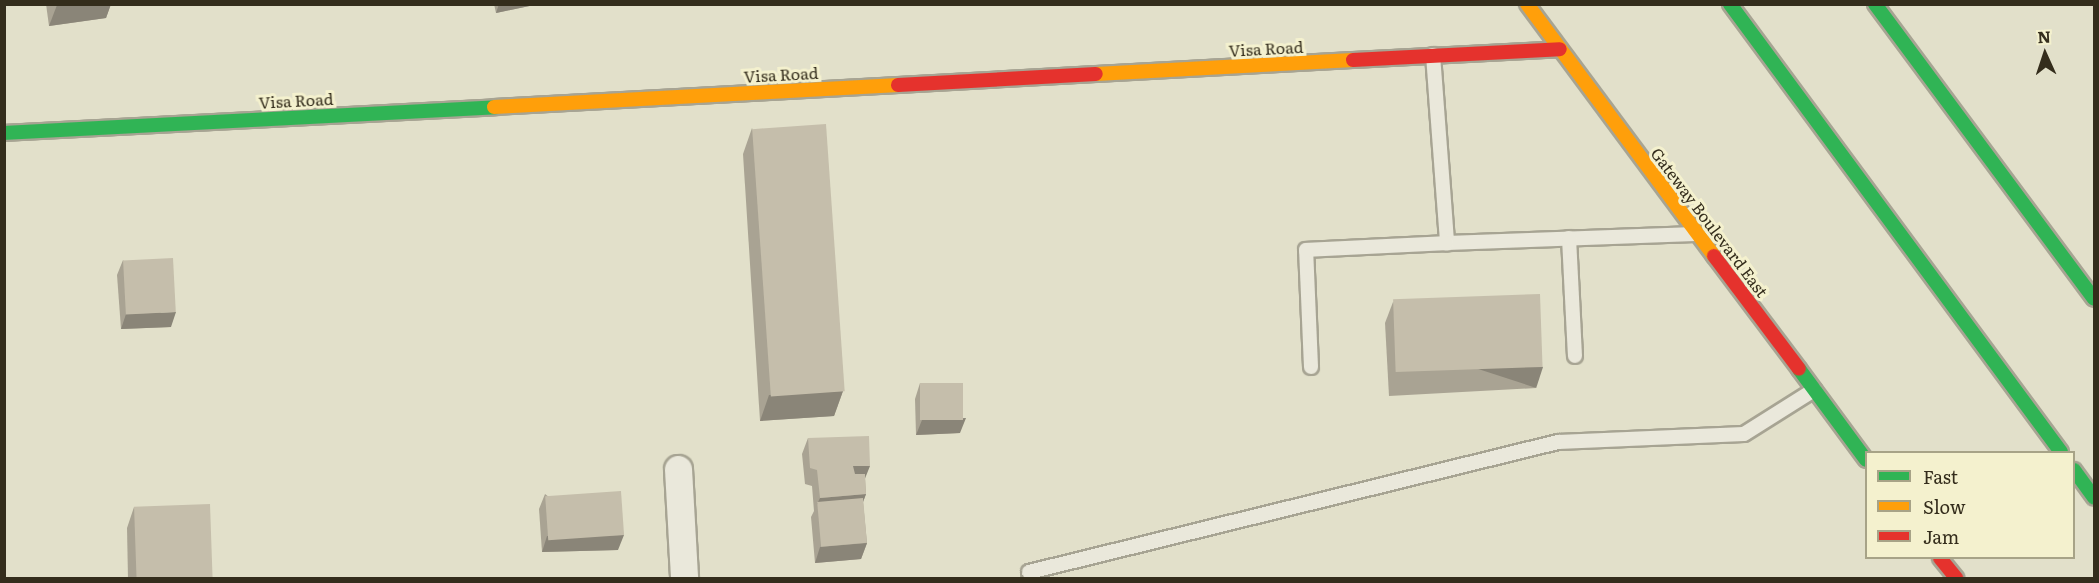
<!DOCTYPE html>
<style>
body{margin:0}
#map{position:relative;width:2099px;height:583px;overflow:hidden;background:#e2e0ca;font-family:Literata,serif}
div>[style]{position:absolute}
.roads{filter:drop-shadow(2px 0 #a7a493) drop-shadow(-2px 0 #a7a493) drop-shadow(0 2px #a7a493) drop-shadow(0 -2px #a7a493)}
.lane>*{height:14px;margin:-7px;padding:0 7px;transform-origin:7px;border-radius:7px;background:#eae8db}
.street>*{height:27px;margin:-13.5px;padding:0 13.5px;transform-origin:13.5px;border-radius:13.5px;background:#eae8db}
.fast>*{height:14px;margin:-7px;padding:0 7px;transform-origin:7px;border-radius:7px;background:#30b455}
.slow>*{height:14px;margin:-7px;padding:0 7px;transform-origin:7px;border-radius:7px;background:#ff9f0a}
.jam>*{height:14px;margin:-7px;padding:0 7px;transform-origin:7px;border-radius:7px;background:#e5322d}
.wall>*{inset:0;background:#a9a393}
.shaded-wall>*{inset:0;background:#8a8578;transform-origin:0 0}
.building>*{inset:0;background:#c5beab;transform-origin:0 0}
span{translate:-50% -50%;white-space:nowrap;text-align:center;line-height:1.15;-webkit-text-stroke:6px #f4f1ce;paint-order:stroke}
.street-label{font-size:16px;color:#342d1c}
.frame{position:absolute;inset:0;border:6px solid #342d1c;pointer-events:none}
.legend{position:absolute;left:1865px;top:451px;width:210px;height:108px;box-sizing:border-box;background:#f4f1ce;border:2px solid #a7a387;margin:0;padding:8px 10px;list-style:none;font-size:18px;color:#342d1c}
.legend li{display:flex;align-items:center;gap:12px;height:30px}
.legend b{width:30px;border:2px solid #a7a387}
.north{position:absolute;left:2015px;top:24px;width:60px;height:60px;-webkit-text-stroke:4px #f4f1ce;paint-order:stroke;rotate:357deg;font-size:16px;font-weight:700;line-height:24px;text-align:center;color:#342d1c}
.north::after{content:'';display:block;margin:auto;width:21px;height:27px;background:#342d1c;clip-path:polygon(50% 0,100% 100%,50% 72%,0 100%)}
</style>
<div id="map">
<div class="roads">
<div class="lane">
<div style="left:1433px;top:55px;width:189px;rotate:85.7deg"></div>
<div style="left:1447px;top:243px;width:248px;rotate:-2.1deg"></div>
<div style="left:1569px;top:238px;width:118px;rotate:87.1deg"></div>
<div style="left:1311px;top:367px;width:117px;rotate:-92.4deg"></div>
<div style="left:1306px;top:250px;width:141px;rotate:-2.8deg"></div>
<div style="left:1029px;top:572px;width:545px;rotate:-13.81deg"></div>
<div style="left:1558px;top:442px;width:186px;rotate:-2.5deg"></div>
<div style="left:1744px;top:434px;width:83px;rotate:-32.2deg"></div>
</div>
<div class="street">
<div style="left:678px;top:469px;width:109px;rotate:86.8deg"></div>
</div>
<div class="fast">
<div style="left:1730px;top:4px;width:557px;rotate:53.54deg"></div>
<div style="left:1875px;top:4px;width:367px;rotate:53.4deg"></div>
<div style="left:4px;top:133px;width:491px;rotate:-3deg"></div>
<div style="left:1799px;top:369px;width:113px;rotate:53.6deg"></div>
<div style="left:2074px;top:470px;width:34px;rotate:54deg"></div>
</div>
<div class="slow">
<div style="left:1527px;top:4px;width:314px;rotate:53.4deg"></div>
<div style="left:1096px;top:74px;width:257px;rotate:-3.1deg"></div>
<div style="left:494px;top:107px;width:405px;rotate:-3.1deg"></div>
</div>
<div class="jam">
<div style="left:1353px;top:60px;width:207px;rotate:-3deg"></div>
<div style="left:898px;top:85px;width:198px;rotate:-3.2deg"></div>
<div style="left:1714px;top:256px;width:141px;rotate:53deg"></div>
<div style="left:1940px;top:558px;width:26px;rotate:51deg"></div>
</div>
</div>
<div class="wall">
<div style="clip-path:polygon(46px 4px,111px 4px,106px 18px,49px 26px)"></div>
<div style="clip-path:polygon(494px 4px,539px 4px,496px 13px)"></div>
<div style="clip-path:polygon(752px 128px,843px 391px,834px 416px,760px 421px,743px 154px)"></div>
<div style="clip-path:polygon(123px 260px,171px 327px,121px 329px,117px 275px)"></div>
<div style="clip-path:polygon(1393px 302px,1536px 388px,1389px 396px,1385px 323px)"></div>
<div style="clip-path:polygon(920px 383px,960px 433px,916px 435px,915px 399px)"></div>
<div style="clip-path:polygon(808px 438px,865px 479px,866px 494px,863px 502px,867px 543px,861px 559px,815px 563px,811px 517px,814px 511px,812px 486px,805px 484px,802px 454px)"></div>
<div style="clip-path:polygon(545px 494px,618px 550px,542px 552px,539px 509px)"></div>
<div style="clip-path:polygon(134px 507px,213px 579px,128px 579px,127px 528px)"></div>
</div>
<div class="shaded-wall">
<div style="clip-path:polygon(111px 4px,106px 18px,49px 26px,57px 5px)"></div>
<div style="clip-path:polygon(499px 4px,539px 4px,496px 13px)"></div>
<div style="clip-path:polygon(176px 312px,171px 327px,121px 329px,126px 314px)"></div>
<div style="left:1543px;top:367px;width:22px;height:146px;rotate:108deg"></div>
<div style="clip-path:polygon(843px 391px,834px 416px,760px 421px,769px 395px)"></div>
<div style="clip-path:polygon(966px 418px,960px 433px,916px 435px,922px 420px)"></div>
<div style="clip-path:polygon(853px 466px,870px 466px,864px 481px,848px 482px)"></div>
<div style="clip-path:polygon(866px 494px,860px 510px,817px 504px,820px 498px)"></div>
<div style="clip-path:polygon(624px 535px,618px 550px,542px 552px,547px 536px)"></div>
<div style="clip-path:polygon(867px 543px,861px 559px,815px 563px,820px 547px)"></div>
</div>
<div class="building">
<div style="left:826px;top:124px;width:268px;height:74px;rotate:86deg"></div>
<div style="left:173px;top:258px;width:54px;height:50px;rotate:87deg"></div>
<div style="left:1540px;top:294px;width:73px;height:147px;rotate:88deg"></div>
<div style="left:920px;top:383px;width:43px;height:37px"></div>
<div style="clip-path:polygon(869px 436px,870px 466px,853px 466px,855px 474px,865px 474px,866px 494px,820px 498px,817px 470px,810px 468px,808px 438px)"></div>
<div style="left:621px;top:491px;width:44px;height:76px;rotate:86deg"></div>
<div style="left:863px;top:498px;width:45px;height:46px;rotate:85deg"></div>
<div style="left:210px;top:504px;width:75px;height:76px;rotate:88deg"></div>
</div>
<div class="street-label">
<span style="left:1266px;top:48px;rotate:-3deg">Visa Road</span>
<span style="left:781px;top:74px;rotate:-3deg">Visa Road</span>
<span style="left:296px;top:100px;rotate:-3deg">Visa Road</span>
<span style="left:1710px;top:222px;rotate:53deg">Gateway Boulevard East</span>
</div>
<div class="frame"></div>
<ul class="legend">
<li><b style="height:8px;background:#30b455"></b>Fast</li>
<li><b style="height:8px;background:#ff9f0a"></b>Slow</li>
<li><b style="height:8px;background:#e5322d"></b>Jam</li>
</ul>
<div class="north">N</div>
</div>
